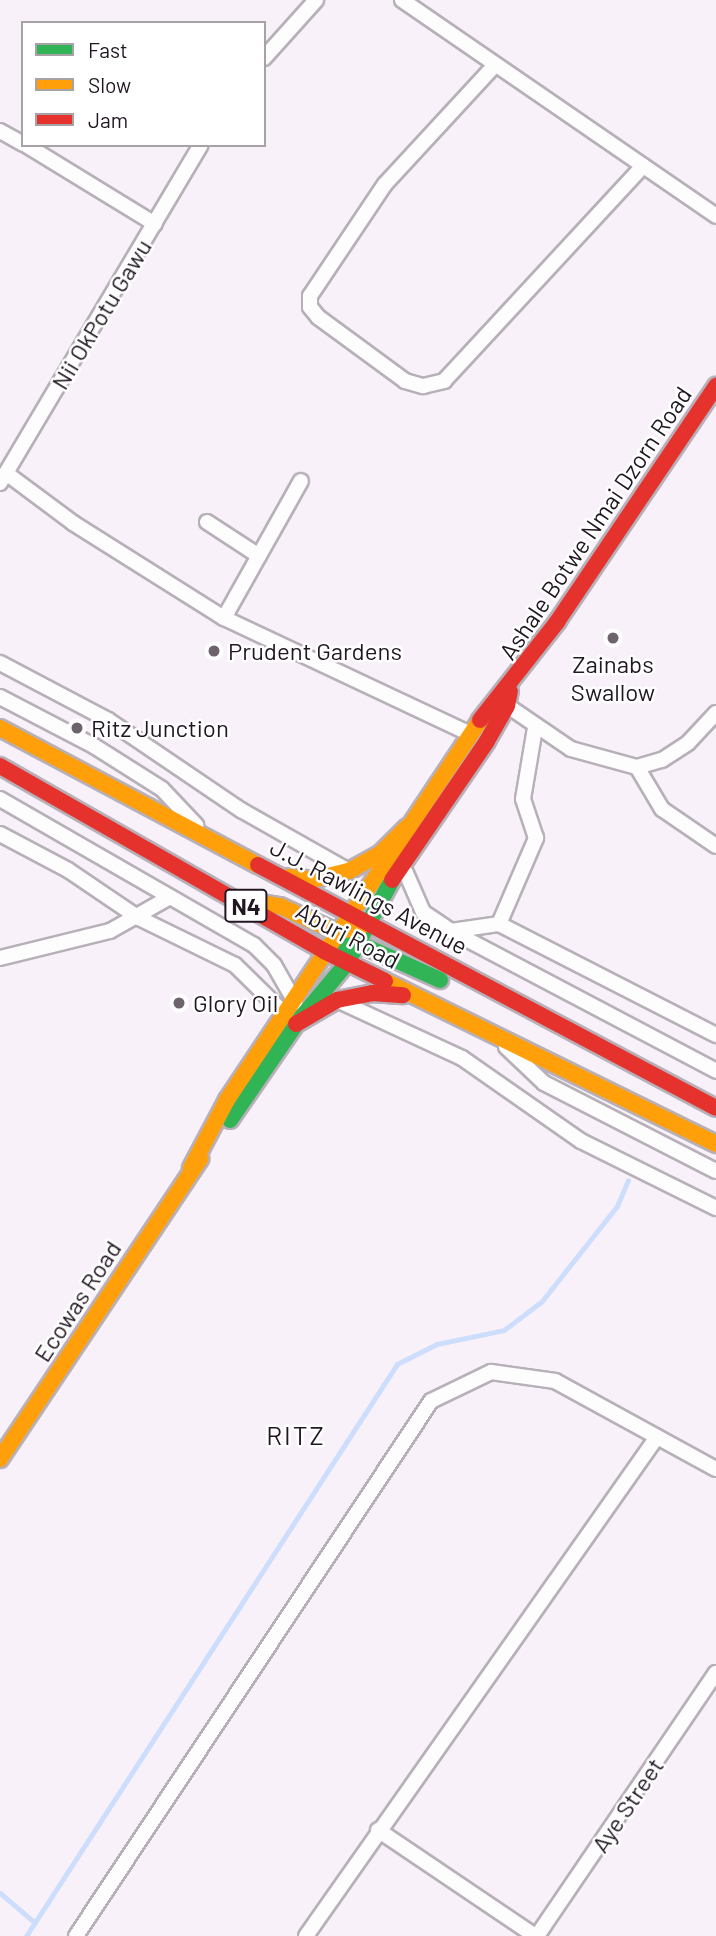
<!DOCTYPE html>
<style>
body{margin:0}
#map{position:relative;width:716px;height:1936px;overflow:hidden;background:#f9f1fa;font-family:Barlow,sans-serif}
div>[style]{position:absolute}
.stream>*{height:5px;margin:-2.5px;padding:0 2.5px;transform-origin:2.5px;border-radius:2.5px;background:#cddefc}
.roads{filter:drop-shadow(2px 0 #b8b0b9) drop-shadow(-2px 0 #b8b0b9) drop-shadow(0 2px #b8b0b9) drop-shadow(0 -2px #b8b0b9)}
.street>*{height:14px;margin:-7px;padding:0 7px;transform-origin:7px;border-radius:7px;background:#fefdfe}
.fast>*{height:16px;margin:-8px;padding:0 8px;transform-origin:8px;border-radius:8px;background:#30b455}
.slow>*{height:16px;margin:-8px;padding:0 8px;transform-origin:8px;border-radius:8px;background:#ff9f0a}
.jam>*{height:16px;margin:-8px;padding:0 8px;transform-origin:8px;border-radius:8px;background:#e5322d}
.dots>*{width:19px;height:19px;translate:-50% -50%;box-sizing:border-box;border:4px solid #fff;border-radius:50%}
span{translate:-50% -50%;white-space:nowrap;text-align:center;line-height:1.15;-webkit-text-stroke:5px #fff;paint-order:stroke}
.shield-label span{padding:2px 5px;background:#fff;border:2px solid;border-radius:5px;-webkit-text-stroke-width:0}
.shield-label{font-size:23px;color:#201721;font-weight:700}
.street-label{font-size:24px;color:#201721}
.poi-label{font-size:24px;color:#201721}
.left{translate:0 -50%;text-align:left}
.neighbourhood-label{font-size:26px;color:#201721;letter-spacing:2px}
.legend{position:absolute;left:21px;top:21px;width:245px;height:126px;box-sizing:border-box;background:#fff;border:2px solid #a6a2a6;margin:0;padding:9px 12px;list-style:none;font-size:21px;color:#201721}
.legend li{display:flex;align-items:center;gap:14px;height:35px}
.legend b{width:35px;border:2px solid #a6a2a6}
</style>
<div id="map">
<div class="stream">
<div style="left:0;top:1893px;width:46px;rotate:40.6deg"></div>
<div style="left:26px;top:1936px;width:682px;rotate:-57.03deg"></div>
<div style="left:397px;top:1364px;width:45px;rotate:-26.6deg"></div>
<div style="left:437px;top:1344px;width:68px;rotate:-11.8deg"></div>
<div style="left:504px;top:1330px;width:48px;rotate:-37.3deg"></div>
<div style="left:542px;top:1301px;width:121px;rotate:-51.7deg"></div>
<div style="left:617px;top:1206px;width:28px;rotate:-67deg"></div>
</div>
<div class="roads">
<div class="street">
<div style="left:402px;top:0;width:381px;rotate:34.5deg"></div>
<div style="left:264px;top:58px;width:78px;rotate:-48.1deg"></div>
<div style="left:495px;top:65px;width:162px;rotate:132.7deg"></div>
<div style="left:385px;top:184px;width:135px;rotate:123.8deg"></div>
<div style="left:310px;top:296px;width:11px;rotate:90deg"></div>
<div style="left:310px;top:307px;width:13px;rotate:51deg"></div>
<div style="left:318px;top:317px;width:108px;rotate:36.3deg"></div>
<div style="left:405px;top:381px;width:19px;rotate:16deg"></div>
<div style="left:423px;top:386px;width:22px;rotate:-13deg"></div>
<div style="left:444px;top:381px;width:293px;rotate:-47.2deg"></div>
<div style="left:0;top:131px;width:26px;rotate:29deg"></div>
<div style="left:26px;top:145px;width:151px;rotate:31.5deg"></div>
<div style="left:6px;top:473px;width:84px;rotate:36.7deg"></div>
<div style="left:73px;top:523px;width:178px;rotate:32.2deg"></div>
<div style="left:224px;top:618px;width:272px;rotate:25.2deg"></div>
<div style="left:0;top:483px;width:393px;rotate:-59.3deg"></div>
<div style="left:207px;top:522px;width:62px;rotate:33.2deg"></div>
<div style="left:224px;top:618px;width:157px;rotate:-60.7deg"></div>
<div style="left:0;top:663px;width:122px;rotate:27.8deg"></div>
<div style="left:108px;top:720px;width:161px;rotate:34.1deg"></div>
<div style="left:241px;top:810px;width:122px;rotate:29.5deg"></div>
<div style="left:0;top:697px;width:106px;rotate:27.5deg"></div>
<div style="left:94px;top:746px;width:80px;rotate:32.3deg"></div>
<div style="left:162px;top:789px;width:50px;rotate:46.6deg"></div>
<div style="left:502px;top:702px;width:83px;rotate:34.3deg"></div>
<div style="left:571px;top:749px;width:68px;rotate:15.3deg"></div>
<div style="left:637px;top:767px;width:26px;rotate:-16deg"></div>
<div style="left:662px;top:760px;width:31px;rotate:-33deg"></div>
<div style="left:688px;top:743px;width:41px;rotate:-47deg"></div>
<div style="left:637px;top:767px;width:49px;rotate:59.2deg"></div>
<div style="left:662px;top:809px;width:65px;rotate:34.4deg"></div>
<div style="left:0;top:799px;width:293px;rotate:29.9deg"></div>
<div style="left:254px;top:945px;width:28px;rotate:45deg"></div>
<div style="left:274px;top:965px;width:43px;rotate:60.4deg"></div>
<div style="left:0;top:834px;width:77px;rotate:27.9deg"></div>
<div style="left:68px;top:870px;width:86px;rotate:34.1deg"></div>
<div style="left:139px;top:918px;width:107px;rotate:26.1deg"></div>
<div style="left:235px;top:965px;width:71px;rotate:44.4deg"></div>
<div style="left:398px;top:868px;width:9px;rotate:32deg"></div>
<div style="left:406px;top:873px;width:43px;rotate:66.4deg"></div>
<div style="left:423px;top:912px;width:34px;rotate:34deg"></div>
<div style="left:451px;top:931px;width:300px;rotate:27.8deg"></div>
<div style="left:499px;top:924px;width:94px;rotate:-66.7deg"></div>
<div style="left:536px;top:838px;width:41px;rotate:-108.4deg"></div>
<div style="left:523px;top:799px;width:72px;rotate:-80.4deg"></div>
<div style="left:451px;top:931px;width:49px;rotate:-8.3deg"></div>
<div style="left:499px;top:924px;width:244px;rotate:27.1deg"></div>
<div style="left:0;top:958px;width:113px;rotate:-13.8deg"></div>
<div style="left:110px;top:931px;width:69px;rotate:-29.5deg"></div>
<div style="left:341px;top:1002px;width:133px;rotate:24.8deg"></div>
<div style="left:462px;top:1058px;width:145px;rotate:34.9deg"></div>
<div style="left:581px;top:1141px;width:151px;rotate:26.4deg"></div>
<div style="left:506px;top:1047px;width:52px;rotate:43.5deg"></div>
<div style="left:544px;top:1083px;width:193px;rotate:27.1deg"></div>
<div style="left:378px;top:1830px;width:189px;rotate:34deg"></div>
<div style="left:76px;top:1936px;width:642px;rotate:-56.43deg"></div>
<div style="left:431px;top:1401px;width:67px;rotate:-25.8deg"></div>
<div style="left:491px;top:1372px;width:65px;rotate:8deg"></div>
<div style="left:555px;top:1381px;width:183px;rotate:28.7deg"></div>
<div style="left:306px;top:1936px;width:610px;rotate:-54.88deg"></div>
<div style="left:537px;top:1936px;width:318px;rotate:-55.8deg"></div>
</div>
<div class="fast">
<div style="left:324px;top:951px;width:35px;rotate:-13deg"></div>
<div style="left:358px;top:943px;width:90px;rotate:24.3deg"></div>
<div style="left:230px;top:1120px;width:116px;rotate:-55.5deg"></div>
<div style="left:296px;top:1024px;width:80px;rotate:-50.1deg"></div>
<div style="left:347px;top:963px;width:94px;rotate:-61.5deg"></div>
</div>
<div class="slow">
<div style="left:0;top:728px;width:292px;rotate:28deg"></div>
<div style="left:289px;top:877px;width:23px;rotate:7deg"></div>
<div style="left:312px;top:880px;width:38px;rotate:-14deg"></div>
<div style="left:349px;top:871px;width:35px;rotate:-29deg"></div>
<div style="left:380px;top:854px;width:38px;rotate:-45deg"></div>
<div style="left:260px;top:903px;width:20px;rotate:9deg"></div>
<div style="left:280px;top:906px;width:62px;rotate:24.9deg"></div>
<div style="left:336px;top:932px;width:25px;rotate:-11deg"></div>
<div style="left:385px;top:981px;width:369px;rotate:26.2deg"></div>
<div style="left:191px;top:1168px;width:77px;rotate:-62.1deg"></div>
<div style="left:227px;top:1100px;width:457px;rotate:-56.3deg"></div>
<div style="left:0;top:1459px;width:361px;rotate:-56.3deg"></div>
</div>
<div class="jam">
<div style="left:480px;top:720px;width:125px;rotate:-51.8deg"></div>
<div style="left:557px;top:622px;width:285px;rotate:-56deg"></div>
<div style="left:0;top:766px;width:373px;rotate:29.7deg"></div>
<div style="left:324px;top:951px;width:68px;rotate:26.2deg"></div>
<div style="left:258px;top:865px;width:518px;rotate:27.95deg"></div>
<div style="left:392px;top:880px;width:168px;rotate:-55.6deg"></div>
<div style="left:487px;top:741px;width:40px;rotate:-60.3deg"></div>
<div style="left:507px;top:706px;width:15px;rotate:-79deg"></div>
<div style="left:296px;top:1024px;width:48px;rotate:-30.3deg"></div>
<div style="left:337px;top:1000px;width:36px;rotate:-11deg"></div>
<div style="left:372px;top:993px;width:31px;rotate:4deg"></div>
</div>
</div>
<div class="dots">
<div style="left:613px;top:638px;background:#6c636d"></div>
<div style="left:214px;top:651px;background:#6c636d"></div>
<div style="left:77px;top:728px;background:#6c636d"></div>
<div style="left:179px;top:1003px;background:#6c636d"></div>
</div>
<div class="shield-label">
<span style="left:246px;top:906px">N4</span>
</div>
<div class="street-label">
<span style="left:101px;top:314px;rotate:-59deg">Nii OkPotu Gawu</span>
<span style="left:595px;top:523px;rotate:-56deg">Ashale Botwe Nmai Dzorn Road</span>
<span style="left:369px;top:896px;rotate:28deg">J.J. Rawlings Avenue</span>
<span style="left:348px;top:935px;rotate:28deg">Aburi Road</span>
<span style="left:77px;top:1301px;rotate:-57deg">Ecowas Road</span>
<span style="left:627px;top:1805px;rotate:-56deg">Aye Street</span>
</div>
<div class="poi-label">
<span class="left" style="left:228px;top:651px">Prudent Gardens</span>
<span style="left:613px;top:678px">Zainabs<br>Swallow</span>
<span class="left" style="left:91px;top:728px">Ritz Junction</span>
<span class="left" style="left:193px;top:1003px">Glory Oil</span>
</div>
<div class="neighbourhood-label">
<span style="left:296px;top:1435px">RITZ</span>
</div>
<ul class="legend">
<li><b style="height:9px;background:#30b455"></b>Fast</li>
<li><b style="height:9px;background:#ff9f0a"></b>Slow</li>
<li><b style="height:9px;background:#e5322d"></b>Jam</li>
</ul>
</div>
